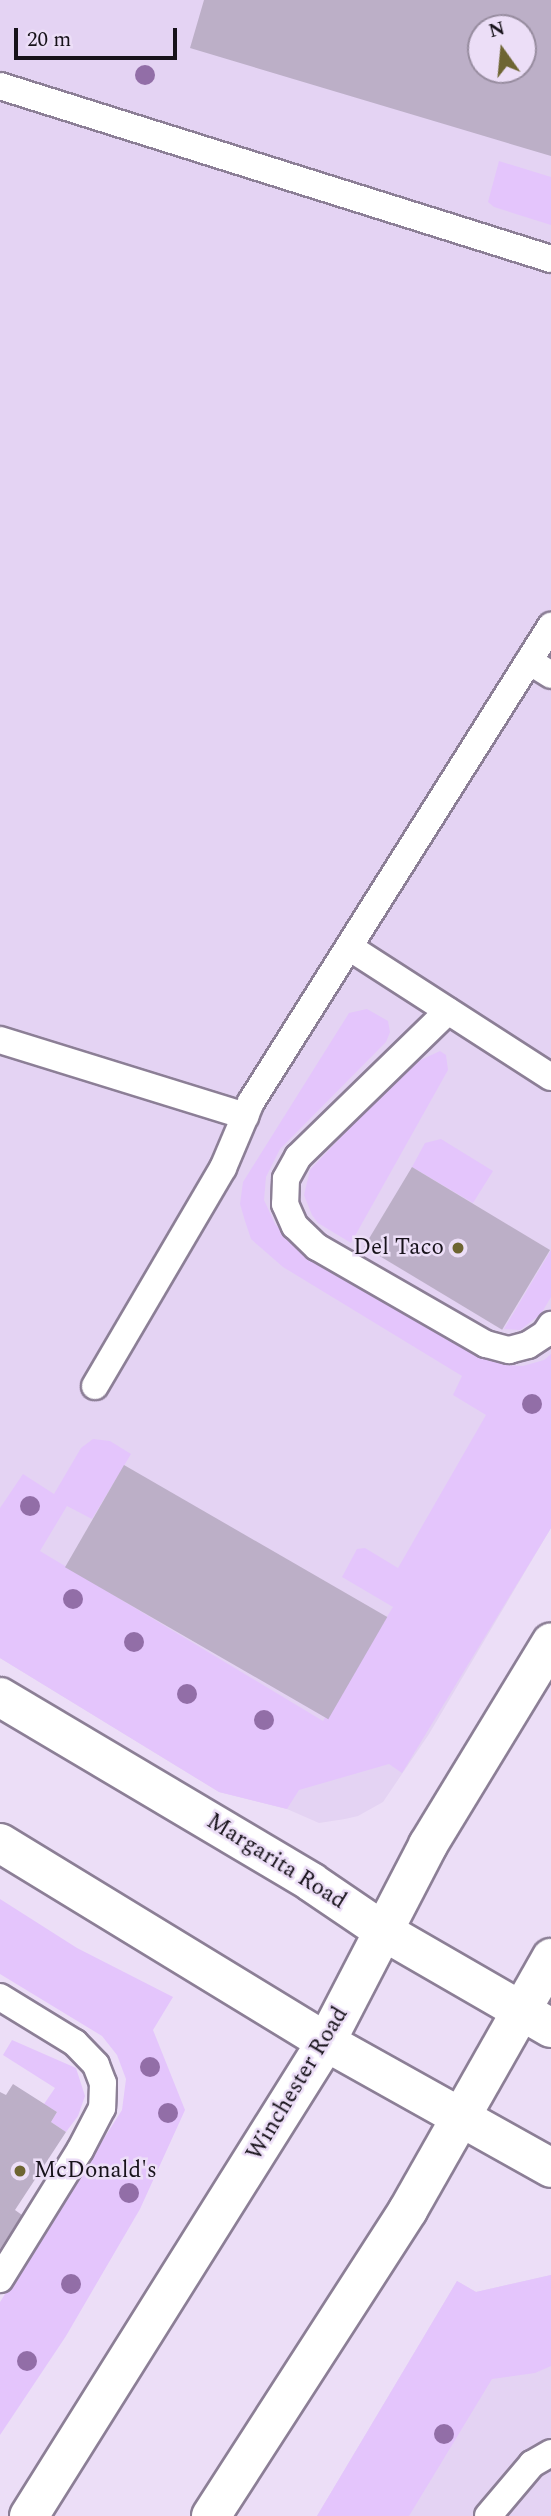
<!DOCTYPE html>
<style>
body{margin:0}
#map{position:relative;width:551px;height:2516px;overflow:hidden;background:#ecdef7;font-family:Spectral,serif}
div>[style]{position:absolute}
.built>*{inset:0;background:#e4d3f3}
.green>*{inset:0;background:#e4c5fc}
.building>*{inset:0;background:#bcafc7;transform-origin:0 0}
.roads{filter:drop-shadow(2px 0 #8c7f96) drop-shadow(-2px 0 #8c7f96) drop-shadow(0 2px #8c7f96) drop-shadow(0 -2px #8c7f96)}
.lane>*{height:26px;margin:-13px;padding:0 13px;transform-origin:13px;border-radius:13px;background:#fff}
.secondary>*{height:38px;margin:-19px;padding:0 19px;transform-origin:19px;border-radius:19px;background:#fff}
.primary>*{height:38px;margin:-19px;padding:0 19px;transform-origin:19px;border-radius:19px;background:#fff}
.trees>*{width:20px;height:20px;margin:-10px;border-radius:50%;background:#926ea7}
.dots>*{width:19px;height:19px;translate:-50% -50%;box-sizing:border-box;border:4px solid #ecdef7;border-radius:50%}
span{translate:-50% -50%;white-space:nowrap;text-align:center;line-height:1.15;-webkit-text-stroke:5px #ecdef7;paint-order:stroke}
.poi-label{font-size:23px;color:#17121a}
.right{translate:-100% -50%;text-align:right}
.left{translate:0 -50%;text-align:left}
.street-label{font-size:23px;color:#17121a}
.north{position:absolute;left:467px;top:14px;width:70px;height:70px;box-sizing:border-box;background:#ecdef7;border:2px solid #978c9f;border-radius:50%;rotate:345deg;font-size:19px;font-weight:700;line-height:28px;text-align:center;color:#17121a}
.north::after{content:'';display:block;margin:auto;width:24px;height:32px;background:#6e6532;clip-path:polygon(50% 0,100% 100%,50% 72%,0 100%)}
.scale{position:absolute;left:14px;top:28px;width:163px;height:32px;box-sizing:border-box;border:4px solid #17121a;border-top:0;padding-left:9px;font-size:21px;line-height:24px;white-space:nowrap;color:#17121a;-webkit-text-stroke:5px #ecdef7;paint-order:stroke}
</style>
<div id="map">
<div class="built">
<div style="clip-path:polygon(evenodd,0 0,551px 0,551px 1528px,429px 1734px,383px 1802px,358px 1816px,345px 1819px,319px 1823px,287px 1809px,219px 1792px,0 1658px,0 0,481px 28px,523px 28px,523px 70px,481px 70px,481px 28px)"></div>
<div style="clip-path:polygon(551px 2275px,551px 2516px,317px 2516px,457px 2281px,476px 2292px)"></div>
</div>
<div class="green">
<div style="clip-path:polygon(499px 161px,551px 177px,551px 225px,494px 207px,488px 202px)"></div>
<div style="clip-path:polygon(367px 1009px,388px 1021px,390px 1032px,386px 1042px,280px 1149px,266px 1177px,264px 1200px,275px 1224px,295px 1246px,477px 1354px,504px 1365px,523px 1366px,544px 1360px,551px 1354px,551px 1528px,402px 1773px,389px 1764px,299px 1790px,287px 1809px,219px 1792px,0 1658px,0 1508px,23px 1474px,54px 1494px,81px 1448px,93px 1439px,110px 1441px,131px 1454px,92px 1519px,67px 1506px,40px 1551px,323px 1721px,393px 1607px,342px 1577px,357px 1549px,365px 1548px,398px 1568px,486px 1415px,453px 1395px,462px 1376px,283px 1267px,251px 1239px,245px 1221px,240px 1204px,243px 1182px,349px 1013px)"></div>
<div style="clip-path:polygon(440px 1051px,446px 1055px,448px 1070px,351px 1243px,318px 1223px,312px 1215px,304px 1195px,310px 1170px,408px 1066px)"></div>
<div style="clip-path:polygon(441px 1139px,493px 1171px,473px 1203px,412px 1167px,425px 1143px)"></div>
<div style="clip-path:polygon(551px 1250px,551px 1297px,541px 1314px,520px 1330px,504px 1329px)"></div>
<div style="clip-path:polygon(0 1899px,77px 1948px,173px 1997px,153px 2030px,185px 2110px,140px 2209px,66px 2336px,0 2435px,0 2302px,122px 2110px,126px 2079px,117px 2055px,102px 2036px,0 1974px)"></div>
<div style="clip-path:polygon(12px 2040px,76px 2068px,85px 2096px,78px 2116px,66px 2132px,51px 2122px,57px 2112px,44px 2104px,55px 2088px,3px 2055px)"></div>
<div style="clip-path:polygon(551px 2275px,551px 2366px,535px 2373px,492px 2379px,409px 2516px,317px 2516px,457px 2281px,476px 2292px)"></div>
</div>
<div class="building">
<div style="clip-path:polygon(evenodd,204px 0,551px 0,551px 156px,190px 48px,204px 0,481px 28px,523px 28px,523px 70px,481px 70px,481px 28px)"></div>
<div style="left:412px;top:1167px;width:161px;height:93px;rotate:31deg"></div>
<div style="left:124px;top:1465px;width:304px;height:118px;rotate:30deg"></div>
<div style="clip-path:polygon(13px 2084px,57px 2112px,51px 2122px,66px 2132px,15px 2210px,22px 2215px,0 2249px,0 2092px,6px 2095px)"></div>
</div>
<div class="roads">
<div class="lane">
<div style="left:0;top:86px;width:578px;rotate:17.43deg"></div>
<div style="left:529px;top:661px;width:26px;rotate:32deg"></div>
<div style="left:349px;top:947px;width:240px;rotate:32.8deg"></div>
<div style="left:448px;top:1011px;width:209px;rotate:135.8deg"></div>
<div style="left:298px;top:1157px;width:25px;rotate:119deg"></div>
<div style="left:286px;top:1179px;width:25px;rotate:92deg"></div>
<div style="left:285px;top:1204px;width:24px;rotate:66deg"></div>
<div style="left:295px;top:1226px;width:30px;rotate:44deg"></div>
<div style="left:317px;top:1247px;width:195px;rotate:29.9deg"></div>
<div style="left:486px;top:1344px;width:24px;rotate:15deg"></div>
<div style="left:509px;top:1350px;width:20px;rotate:-15deg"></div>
<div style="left:528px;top:1345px;width:20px;rotate:-33deg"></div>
<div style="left:545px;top:1334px;width:11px;rotate:-56deg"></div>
<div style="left:0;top:1040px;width:257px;rotate:17.2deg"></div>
<div style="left:95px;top:1386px;width:253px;rotate:-59.6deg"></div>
<div style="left:223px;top:1168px;width:72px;rotate:-67deg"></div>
<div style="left:251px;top:1102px;width:563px;rotate:-57.78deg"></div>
<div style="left:0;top:1997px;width:88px;rotate:31.5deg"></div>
<div style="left:75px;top:2043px;width:30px;rotate:46deg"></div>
<div style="left:96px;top:2065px;width:19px;rotate:69deg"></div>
<div style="left:103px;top:2083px;width:25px;rotate:92deg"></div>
<div style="left:102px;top:2108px;width:47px;rotate:117.6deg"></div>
<div style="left:80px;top:2150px;width:152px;rotate:121.8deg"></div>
<div style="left:488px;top:2516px;width:68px;rotate:-49.8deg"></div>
<div style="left:532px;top:2464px;width:22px;rotate:-30deg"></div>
</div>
<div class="secondary">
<div style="left:0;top:1697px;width:362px;rotate:30.7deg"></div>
<div style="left:311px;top:1882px;width:87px;rotate:34.2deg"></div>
<div style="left:383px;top:1931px;width:194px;rotate:30deg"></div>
<div style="left:0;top:1843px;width:382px;rotate:31.4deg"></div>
<div style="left:326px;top:2042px;width:258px;rotate:29.2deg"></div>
</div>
<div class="primary">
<div style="left:29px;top:2516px;width:559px;rotate:-57.93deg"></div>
<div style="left:326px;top:2042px;width:222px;rotate:-62.6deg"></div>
<div style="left:428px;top:1845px;width:237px;rotate:-58.7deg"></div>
<div style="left:211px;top:2516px;width:364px;rotate:-57.2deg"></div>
<div style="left:408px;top:2210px;width:290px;rotate:-60.4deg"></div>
</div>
</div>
<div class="trees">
<div style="left:145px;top:75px"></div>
<div style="left:532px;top:1404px"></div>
<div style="left:30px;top:1506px"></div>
<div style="left:73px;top:1599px"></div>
<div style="left:134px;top:1642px"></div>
<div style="left:187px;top:1694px"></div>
<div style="left:264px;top:1720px"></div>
<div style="left:150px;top:2067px"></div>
<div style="left:168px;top:2113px"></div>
<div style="left:129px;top:2193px"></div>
<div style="left:71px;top:2284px"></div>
<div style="left:27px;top:2361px"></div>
<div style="left:444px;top:2434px"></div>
</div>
<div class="dots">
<div style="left:458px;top:1248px;background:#6e6532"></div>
<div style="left:20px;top:2171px;background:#6e6532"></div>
</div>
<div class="poi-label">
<span class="right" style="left:444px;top:1248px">Del Taco</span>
<span class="left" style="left:34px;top:2171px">McDonald's</span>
</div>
<div class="street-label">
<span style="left:276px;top:1862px;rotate:32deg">Margarita Road</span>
<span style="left:298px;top:2084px;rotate:-59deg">Winchester Road</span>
</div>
<div class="north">N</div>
<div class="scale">20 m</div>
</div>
